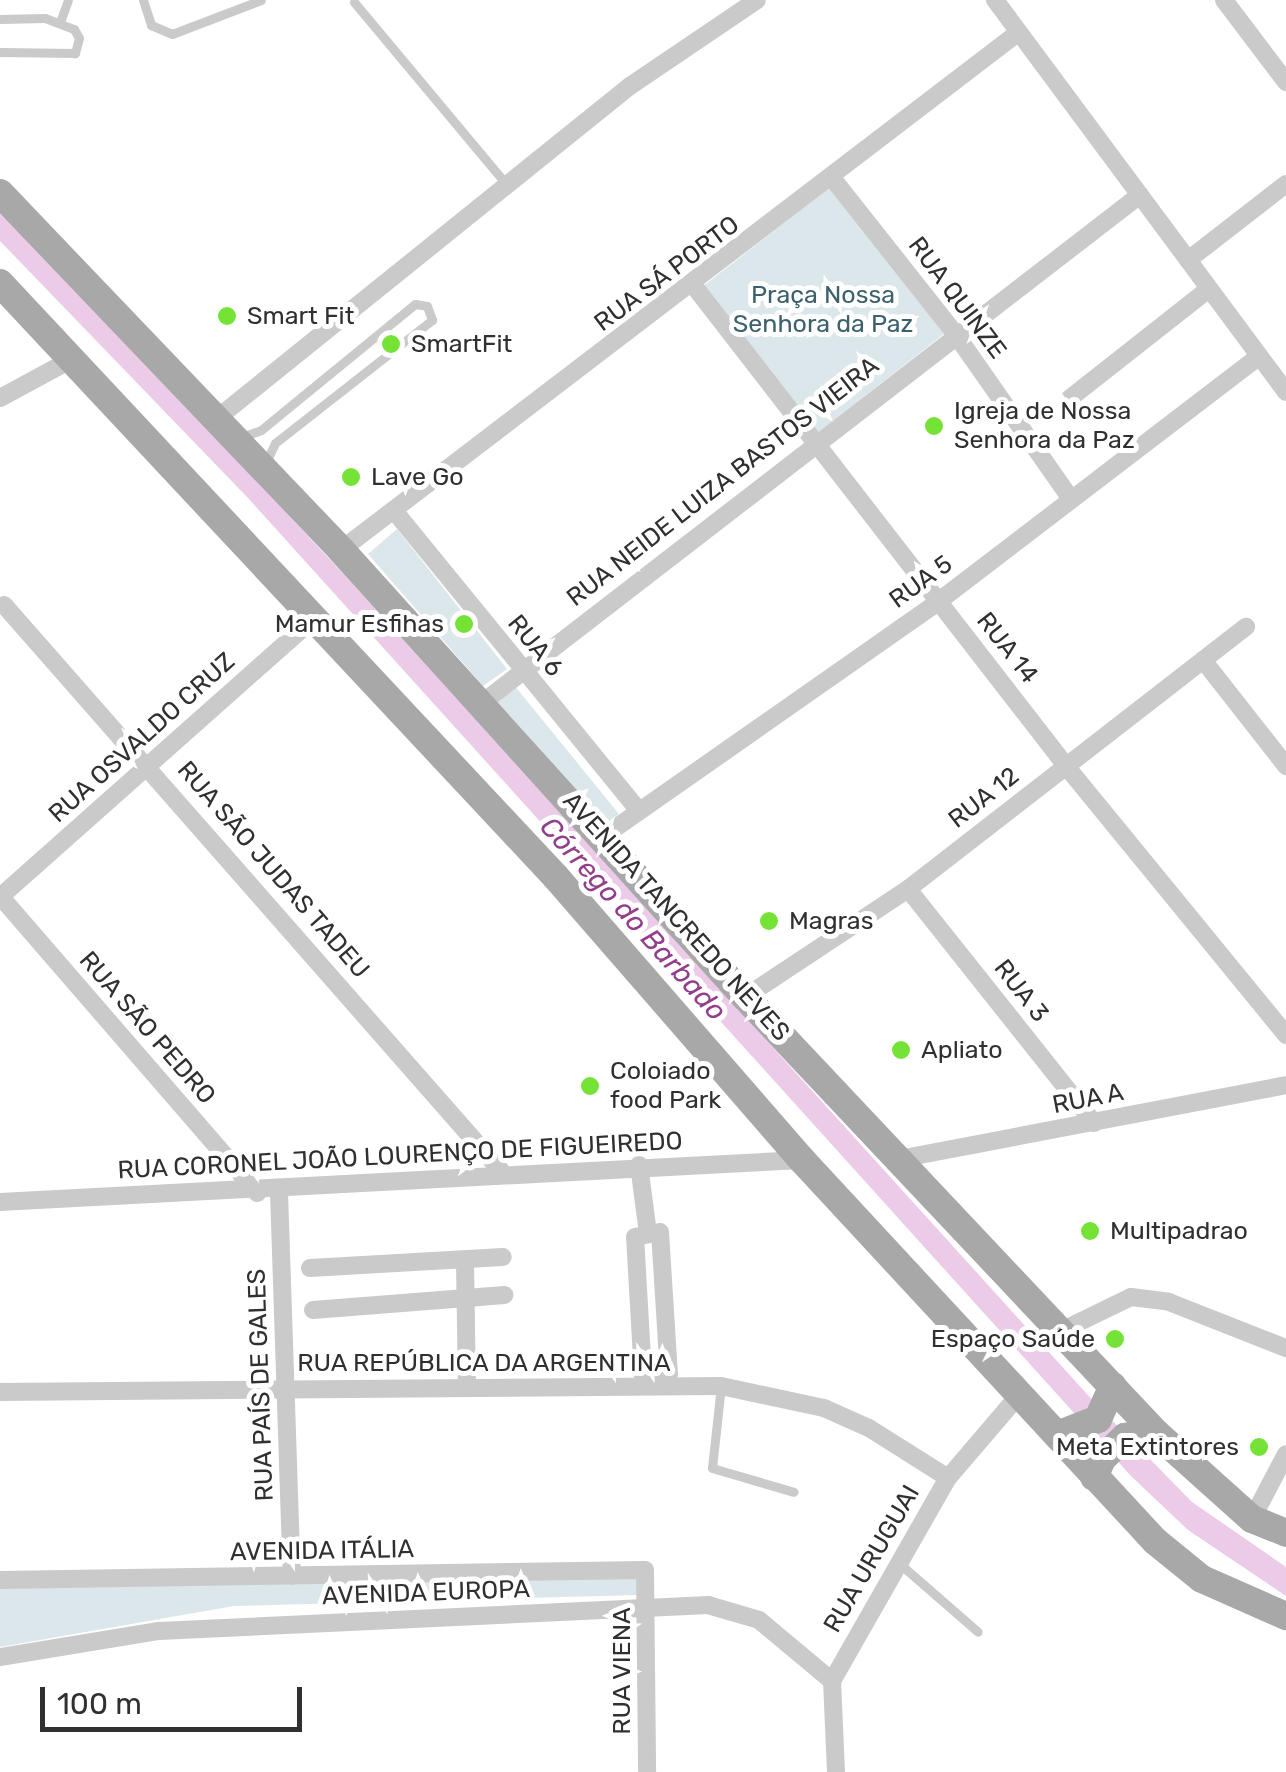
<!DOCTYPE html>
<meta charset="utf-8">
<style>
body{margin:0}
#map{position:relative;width:1286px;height:1772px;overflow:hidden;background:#fff;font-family:Rubik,sans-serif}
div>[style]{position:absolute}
.green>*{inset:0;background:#dbe7ea;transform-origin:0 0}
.water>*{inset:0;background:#eccbe9}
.service>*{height:9px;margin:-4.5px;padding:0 4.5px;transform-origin:4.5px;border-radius:4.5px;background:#cacaca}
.minor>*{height:18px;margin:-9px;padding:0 9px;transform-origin:9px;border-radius:9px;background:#cacaca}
.primary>*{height:28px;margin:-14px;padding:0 14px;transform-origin:14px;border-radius:14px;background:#a8a8a8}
.dots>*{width:28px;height:28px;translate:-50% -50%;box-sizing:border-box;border:5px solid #fff;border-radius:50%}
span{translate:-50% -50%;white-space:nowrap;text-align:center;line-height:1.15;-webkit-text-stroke:10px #fff;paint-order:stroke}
.street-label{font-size:25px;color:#303030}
.park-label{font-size:25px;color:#3d616c}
.poi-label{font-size:25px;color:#303030}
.left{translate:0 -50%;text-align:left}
.right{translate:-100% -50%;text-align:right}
.water-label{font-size:28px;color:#923e8a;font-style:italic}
.scale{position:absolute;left:40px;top:1687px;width:262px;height:45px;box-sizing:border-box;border:5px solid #303030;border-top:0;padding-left:12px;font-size:30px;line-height:35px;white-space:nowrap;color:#303030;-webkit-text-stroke:8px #fff;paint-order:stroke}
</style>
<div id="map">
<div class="green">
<div style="left:830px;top:187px;width:186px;height:162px;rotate:52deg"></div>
<div style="clip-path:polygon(397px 529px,507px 669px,483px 686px,368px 554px)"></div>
<div style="clip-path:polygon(514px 685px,619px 814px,604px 825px,489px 703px)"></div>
<div style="clip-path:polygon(637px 1574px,639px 1595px,234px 1606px,0 1647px,0 1583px)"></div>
</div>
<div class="water">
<div style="clip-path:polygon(0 206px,349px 580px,1096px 1404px,1192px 1502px,1286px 1567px,1286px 1596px,1188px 1530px,1131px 1476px,248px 498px,0 241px)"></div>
</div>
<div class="service">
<div style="left:143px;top:0;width:26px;rotate:72deg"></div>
<div style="left:151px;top:25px;width:23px;rotate:23deg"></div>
<div style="left:172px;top:34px;width:95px;rotate:-20.9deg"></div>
<div style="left:354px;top:2px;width:237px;rotate:50.1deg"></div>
<div style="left:0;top:19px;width:45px;rotate:-1.3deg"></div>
<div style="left:45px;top:18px;width:31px;rotate:21deg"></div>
<div style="left:74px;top:29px;width:10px;rotate:61deg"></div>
<div style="left:79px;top:38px;width:16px;rotate:105deg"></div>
<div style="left:75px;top:53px;width:75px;rotate:-179.2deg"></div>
<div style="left:60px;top:22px;width:23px;rotate:-70deg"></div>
<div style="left:241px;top:437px;width:21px;rotate:-19deg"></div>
<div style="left:261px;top:430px;width:199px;rotate:-39.3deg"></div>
<div style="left:415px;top:304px;width:12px;rotate:9deg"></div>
<div style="left:427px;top:306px;width:15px;rotate:70deg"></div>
<div style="left:432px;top:320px;width:199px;rotate:141.9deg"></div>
<div style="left:275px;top:443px;width:21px;rotate:115deg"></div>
<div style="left:721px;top:1386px;width:82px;rotate:96.3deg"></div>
<div style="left:712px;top:1468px;width:85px;rotate:16.3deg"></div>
<div style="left:900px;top:1564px;width:103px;rotate:41.1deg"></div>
</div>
<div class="minor">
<div style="left:995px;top:0;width:488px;rotate:53.4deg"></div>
<div style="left:1224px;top:0;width:103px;rotate:52.9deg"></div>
<div style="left:833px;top:179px;width:195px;rotate:51.7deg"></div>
<div style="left:954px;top:332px;width:204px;rotate:55deg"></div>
<div style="left:1188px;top:260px;width:124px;rotate:-37.8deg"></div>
<div style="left:694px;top:286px;width:607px;rotate:52.22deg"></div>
<div style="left:1066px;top:766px;width:348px;rotate:50.7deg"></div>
<div style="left:0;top:398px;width:82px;rotate:-28.4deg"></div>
<div style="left:1069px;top:399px;width:178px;rotate:-38.2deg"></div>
<div style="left:215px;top:420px;width:533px;rotate:-38.83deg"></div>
<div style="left:630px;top:86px;width:153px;rotate:-34.1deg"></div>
<div style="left:396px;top:513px;width:382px;rotate:50.8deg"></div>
<div style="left:341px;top:550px;width:853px;rotate:-37.38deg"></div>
<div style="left:4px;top:605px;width:753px;rotate:48.71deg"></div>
<div style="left:1203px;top:660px;width:135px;rotate:51.9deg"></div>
<div style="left:482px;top:703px;width:831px;rotate:-37.67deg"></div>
<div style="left:604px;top:836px;width:409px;rotate:-35deg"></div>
<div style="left:939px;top:601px;width:403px;rotate:-37.4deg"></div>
<div style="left:908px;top:889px;width:299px;rotate:51.5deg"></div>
<div style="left:0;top:896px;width:393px;rotate:49.1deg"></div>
<div style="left:0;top:897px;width:423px;rotate:-41.6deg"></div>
<div style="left:745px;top:997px;width:196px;rotate:-33.5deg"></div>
<div style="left:908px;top:889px;width:428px;rotate:-37.8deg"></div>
<div style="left:899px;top:1159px;width:394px;rotate:-10.8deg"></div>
<div style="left:639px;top:1165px;width:69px;rotate:82.5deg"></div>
<div style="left:279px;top:1192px;width:384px;rotate:88.1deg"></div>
<div style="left:0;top:1202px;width:803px;rotate:-3deg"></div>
<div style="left:660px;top:1232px;width:142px;rotate:86.4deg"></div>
<div style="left:669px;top:1374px;width:26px;rotate:178deg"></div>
<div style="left:643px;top:1375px;width:138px;rotate:-93.3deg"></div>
<div style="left:635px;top:1237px;width:25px;rotate:-11deg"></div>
<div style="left:465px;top:1262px;width:124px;rotate:89.1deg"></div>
<div style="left:310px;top:1268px;width:193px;rotate:-3.3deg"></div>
<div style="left:313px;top:1310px;width:192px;rotate:-4.5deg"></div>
<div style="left:1061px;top:1331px;width:78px;rotate:-25.9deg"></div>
<div style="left:1131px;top:1297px;width:38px;rotate:7deg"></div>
<div style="left:1169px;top:1302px;width:126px;rotate:21.5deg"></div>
<div style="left:0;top:1392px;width:721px;rotate:-0.48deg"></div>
<div style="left:721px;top:1386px;width:105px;rotate:12.1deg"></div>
<div style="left:824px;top:1408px;width:49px;rotate:24deg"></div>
<div style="left:869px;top:1428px;width:93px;rotate:32.3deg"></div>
<div style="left:1252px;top:1519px;width:73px;rotate:-62.4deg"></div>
<div style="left:0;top:1580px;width:645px;rotate:-0.89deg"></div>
<div style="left:645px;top:1570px;width:202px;rotate:89.4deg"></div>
<div style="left:0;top:1657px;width:161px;rotate:-9.3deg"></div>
<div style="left:159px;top:1631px;width:550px;rotate:-2.71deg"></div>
<div style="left:708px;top:1605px;width:53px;rotate:16.4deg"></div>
<div style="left:759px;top:1620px;width:95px;rotate:39.9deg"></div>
<div style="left:836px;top:1772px;width:91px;rotate:-92.5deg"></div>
<div style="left:832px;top:1681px;width:234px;rotate:-60.3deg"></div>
<div style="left:948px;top:1478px;width:109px;rotate:-49.5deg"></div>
</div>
<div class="primary">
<div style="left:0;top:193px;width:494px;rotate:46.3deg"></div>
<div style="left:341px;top:550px;width:603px;rotate:47.89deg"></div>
<div style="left:745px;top:997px;width:599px;rotate:46.69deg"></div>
<div style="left:1156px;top:1433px;width:129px;rotate:41.9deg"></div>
<div style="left:1252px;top:1519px;width:37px;rotate:22deg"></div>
<div style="left:0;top:283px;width:812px;rotate:46.9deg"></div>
<div style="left:555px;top:876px;width:376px;rotate:49deg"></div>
<div style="left:802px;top:1160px;width:519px;rotate:47.18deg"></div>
<div style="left:1155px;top:1541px;width:60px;rotate:39deg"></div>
<div style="left:1202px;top:1579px;width:92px;rotate:23.8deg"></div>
<div style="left:1057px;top:1435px;width:44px;rotate:-21.3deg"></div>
<div style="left:1098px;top:1419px;width:36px;rotate:-66deg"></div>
<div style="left:1094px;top:1477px;width:20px;rotate:-66deg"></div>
<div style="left:1102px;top:1459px;width:32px;rotate:-44deg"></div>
<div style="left:1125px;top:1437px;width:31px;rotate:-7deg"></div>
</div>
<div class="dots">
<div style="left:227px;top:316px;background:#75e336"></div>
<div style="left:391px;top:344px;background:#75e336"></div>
<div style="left:934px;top:426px;background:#75e336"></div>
<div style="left:351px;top:477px;background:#75e336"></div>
<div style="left:464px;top:624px;background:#75e336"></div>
<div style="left:769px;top:921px;background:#75e336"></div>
<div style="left:901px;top:1050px;background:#75e336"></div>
<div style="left:590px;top:1086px;background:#75e336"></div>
<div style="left:1090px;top:1231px;background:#75e336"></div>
<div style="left:1115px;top:1339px;background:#75e336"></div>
<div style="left:1259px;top:1447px;background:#75e336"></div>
</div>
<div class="street-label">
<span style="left:667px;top:274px;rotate:-37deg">RUA SÁ PORTO</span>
<span style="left:957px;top:298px;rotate:53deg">RUA QUINZE</span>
<span style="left:723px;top:482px;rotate:-38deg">RUA NEIDE LUIZA BASTOS VIEIRA</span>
<span style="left:921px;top:582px;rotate:-36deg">RUA 5</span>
<span style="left:535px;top:646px;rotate:51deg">RUA 6</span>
<span style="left:1007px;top:648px;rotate:52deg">RUA 14</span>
<span style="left:142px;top:738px;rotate:-42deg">RUA OSVALDO CRUZ</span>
<span style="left:984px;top:798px;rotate:-38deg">RUA 12</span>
<span style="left:273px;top:870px;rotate:49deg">RUA SÃO JUDAS TADEU</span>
<span style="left:676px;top:917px;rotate:48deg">AVENIDA TANCREDO NEVES</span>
<span style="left:1021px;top:991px;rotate:52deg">RUA 3</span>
<span style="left:147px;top:1028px;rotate:49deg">RUA SÃO PEDRO</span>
<span style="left:1088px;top:1099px;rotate:-11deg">RUA A</span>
<span style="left:400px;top:1156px;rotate:-3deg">RUA CORONEL JOÃO LOURENÇO DE FIGUEIREDO</span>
<span style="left:484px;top:1363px">RUA REPÚBLICA DA ARGENTINA</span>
<span style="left:261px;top:1385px;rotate:-92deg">RUA PAÍS DE GALES</span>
<span style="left:322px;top:1551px;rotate:-1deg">AVENIDA ITÁLIA</span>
<span style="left:872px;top:1559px;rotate:-60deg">RUA URUGUAI</span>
<span style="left:426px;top:1593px;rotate:-2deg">AVENIDA EUROPA</span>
<span style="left:622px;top:1671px;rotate:-90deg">RUA VIENA</span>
</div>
<div class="park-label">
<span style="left:823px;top:310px">Praça Nossa<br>Senhora da Paz</span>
</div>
<div class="poi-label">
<span class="left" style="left:247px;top:316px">Smart Fit</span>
<span class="left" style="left:411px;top:344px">SmartFit</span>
<span class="left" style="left:954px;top:426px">Igreja de Nossa<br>Senhora da Paz</span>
<span class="left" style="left:371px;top:477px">Lave Go</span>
<span class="right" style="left:444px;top:624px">Mamur Esfihas</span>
<span class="left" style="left:789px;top:921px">Magras</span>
<span class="left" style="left:921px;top:1050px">Apliato</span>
<span class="left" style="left:610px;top:1086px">Coloiado<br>food Park</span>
<span class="left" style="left:1110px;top:1231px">Multipadrao</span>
<span class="right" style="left:1095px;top:1339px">Espaço Saúde</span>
<span class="right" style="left:1239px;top:1447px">Meta Extintores</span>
</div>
<div class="water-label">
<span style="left:633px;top:919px;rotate:48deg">Córrego do Barbado</span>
</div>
<div class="scale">100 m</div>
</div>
